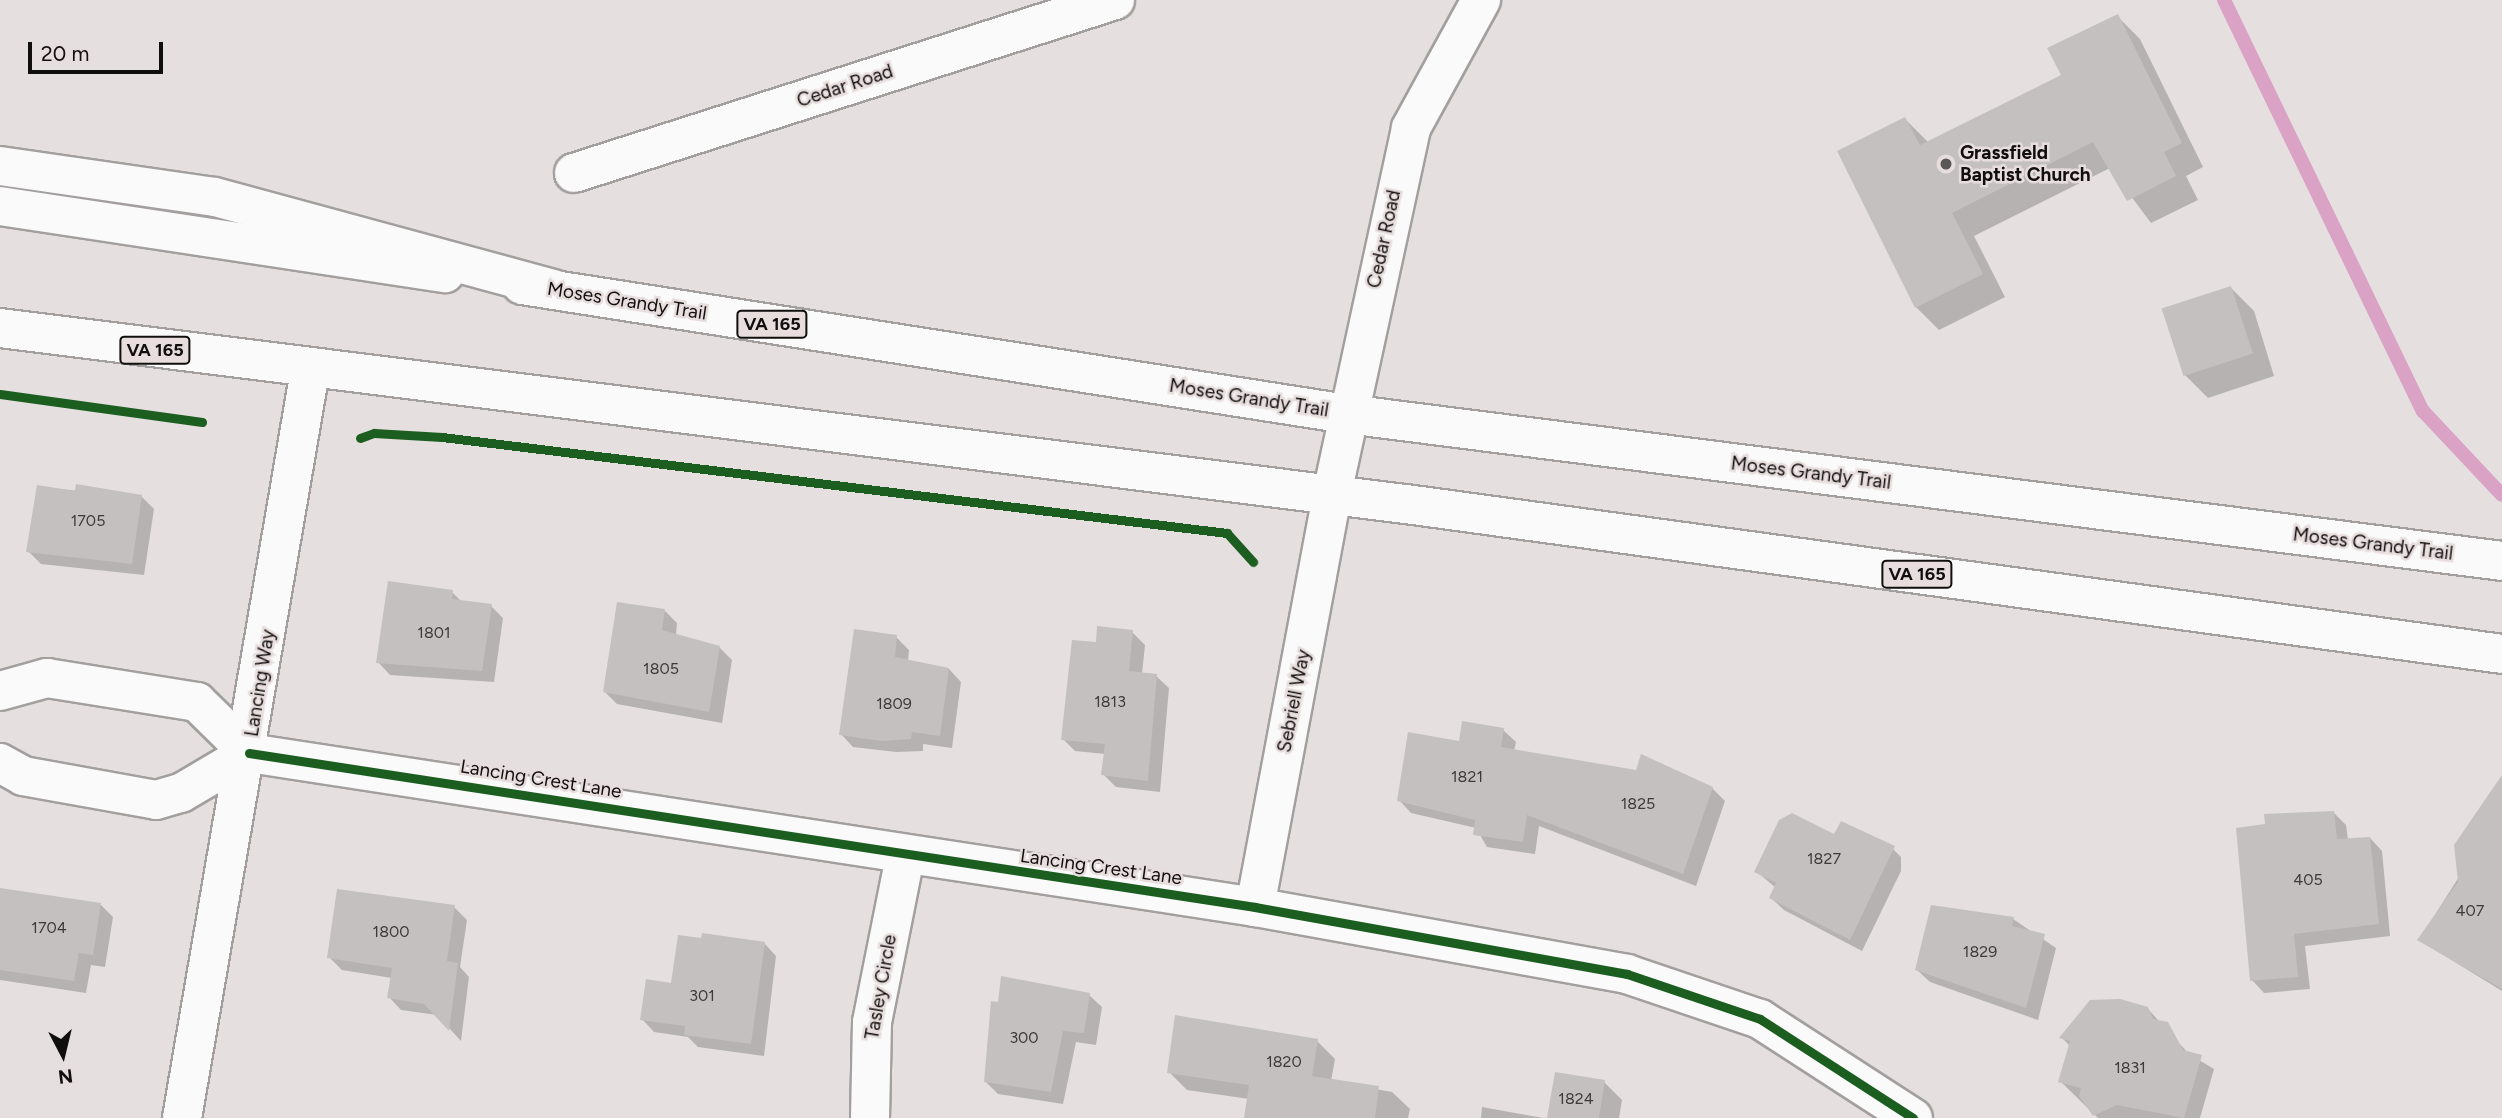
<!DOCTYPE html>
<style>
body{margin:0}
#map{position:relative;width:2502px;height:1118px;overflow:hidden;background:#e5dfdf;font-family:Figtree,sans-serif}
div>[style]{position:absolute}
.shadow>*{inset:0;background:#0003}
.stream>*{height:14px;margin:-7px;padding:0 7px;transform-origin:7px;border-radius:7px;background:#daa2c5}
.building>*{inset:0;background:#c4c0c0;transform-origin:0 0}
.roads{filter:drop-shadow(2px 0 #a39f9f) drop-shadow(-2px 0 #a39f9f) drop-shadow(0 2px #a39f9f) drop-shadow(0 -2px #a39f9f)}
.minor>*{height:38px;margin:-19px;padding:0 19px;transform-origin:19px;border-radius:19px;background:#fbfafa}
.tertiary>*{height:38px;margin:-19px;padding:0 19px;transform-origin:19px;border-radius:19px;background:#fbfafa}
.primary>*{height:38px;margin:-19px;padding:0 19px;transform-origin:19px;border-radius:19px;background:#fbfafa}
.trunk>*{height:38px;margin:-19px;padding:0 19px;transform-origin:19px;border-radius:19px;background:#fbfafa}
.cycleway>*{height:9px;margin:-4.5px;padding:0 4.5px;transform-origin:4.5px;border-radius:4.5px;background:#1b5e20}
.dots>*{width:19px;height:19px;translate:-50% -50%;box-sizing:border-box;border:4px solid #e7dddd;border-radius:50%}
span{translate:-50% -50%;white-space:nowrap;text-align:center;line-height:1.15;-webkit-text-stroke:5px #e7dddd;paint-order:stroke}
.number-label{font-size:16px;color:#3e3a3a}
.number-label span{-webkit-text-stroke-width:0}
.shield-label span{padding:2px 5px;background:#e7dddd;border:2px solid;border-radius:5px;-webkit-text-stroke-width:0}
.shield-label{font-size:18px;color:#110e0e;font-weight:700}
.street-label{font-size:19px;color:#110e0e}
.poi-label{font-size:19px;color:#110e0e;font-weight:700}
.left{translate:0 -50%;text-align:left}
.north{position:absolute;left:28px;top:1020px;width:70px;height:70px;-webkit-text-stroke:5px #e7dddd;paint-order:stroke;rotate:173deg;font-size:19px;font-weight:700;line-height:28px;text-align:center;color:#110e0e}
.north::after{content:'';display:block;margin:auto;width:24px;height:32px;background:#110e0e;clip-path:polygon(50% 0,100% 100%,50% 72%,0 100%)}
.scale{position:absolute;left:28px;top:42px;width:135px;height:32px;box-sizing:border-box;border:4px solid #110e0e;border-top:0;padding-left:9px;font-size:21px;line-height:24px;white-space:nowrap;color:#110e0e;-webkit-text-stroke:5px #e7dddd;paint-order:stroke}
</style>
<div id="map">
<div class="shadow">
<div style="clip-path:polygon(2117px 16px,2140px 39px,2203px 167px,2186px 176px,2198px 200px,2151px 223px,2110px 168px,1974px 236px,2005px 297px,1939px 330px,1916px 307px,1905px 119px,1928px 142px,2063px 76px)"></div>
<div style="clip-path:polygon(2231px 288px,2254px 311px,2274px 376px,2208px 398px,2185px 375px)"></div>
<div style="clip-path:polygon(39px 487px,142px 497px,154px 509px,144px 575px,41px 564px,28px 551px)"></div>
<div style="clip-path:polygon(452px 592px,462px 602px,491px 606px,503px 618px,494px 682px,390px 675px,378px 662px)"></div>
<div style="clip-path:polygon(665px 611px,677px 623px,676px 635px,719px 647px,732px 660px,722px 723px,617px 704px,604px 691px)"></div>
<div style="clip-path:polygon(1132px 632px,1145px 645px,1142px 674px,1156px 676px,1169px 688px,1160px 792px,1116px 787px,1103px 774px,1105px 754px,1075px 751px,1063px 739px)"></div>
<div style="clip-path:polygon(896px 637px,909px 650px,908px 661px,949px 669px,961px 682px,952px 748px,923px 744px,923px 751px,896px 752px,853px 747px,841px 734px)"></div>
<div style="clip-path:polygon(1503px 730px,1516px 742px,1514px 751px,1712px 788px,1725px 801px,1696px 886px,1539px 826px,1535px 854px,1487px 847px,1476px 828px,1411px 813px,1399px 800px,1460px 743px)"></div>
<div style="clip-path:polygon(2502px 809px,2502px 991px,2419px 940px)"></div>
<div style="clip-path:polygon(2334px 813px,2346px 825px,2348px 840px,2370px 838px,2382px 851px,2390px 936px,2305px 946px,2310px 989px,2264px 993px,2252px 980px)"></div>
<div style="clip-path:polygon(1888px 844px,1901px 857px,1901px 871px,1862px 951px,1784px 910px,1771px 898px,1776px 888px,1756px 871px)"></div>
<div style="clip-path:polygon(0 890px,101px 905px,113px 917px,105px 967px,91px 965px,86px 993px,0 980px)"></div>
<div style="clip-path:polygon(454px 907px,467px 920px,460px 967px,469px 977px,461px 1041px,437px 1015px,401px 1010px,389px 997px,392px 978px,342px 970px,329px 957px)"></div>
<div style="clip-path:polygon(2013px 919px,2056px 948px,2038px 1020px,1930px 982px,1917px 970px)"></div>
<div style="clip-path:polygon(764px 943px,776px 956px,764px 1056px,698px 1047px,688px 1037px,654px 1032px,642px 1019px,672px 985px)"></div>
<div style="clip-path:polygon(1089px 995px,1102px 1007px,1096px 1045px,1076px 1042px,1063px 1104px,998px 1094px,986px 1082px)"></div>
<div style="clip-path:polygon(2148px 1009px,2189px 1054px,2214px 1069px,2200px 1118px,2098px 1118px,2060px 1081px,2070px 1046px,2062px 1038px)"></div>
<div style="clip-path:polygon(1317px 1041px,1335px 1059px,1331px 1081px,1392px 1092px,1410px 1109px,1408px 1118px,1247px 1118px,1249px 1099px,1187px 1090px,1169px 1072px)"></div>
<div style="clip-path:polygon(1604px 1082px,1622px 1100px,1619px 1118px,1549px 1118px)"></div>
<div style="clip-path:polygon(1482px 1107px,1543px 1118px,1481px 1118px)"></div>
</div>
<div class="stream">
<div style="left:2224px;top:0;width:457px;rotate:64.2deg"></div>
<div style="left:2423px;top:411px;width:115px;rotate:46.8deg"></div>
</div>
<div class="building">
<div style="clip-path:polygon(2118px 14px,2182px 143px,2164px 152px,2176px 176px,2127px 201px,2093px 142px,1952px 213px,1983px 274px,1915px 308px,1837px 151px,1905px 117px,1920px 145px,2061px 75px,2047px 48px)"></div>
<div style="left:2231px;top:286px;width:71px;height:73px;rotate:72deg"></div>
<div style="clip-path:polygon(76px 484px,142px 495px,132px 564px,26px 552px,37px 485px,75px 491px)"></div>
<div style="clip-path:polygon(388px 581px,453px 590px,452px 599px,492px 604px,482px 671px,376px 663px)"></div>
<div style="clip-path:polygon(617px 602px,665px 609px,662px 630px,720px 646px,709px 712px,603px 692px)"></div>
<div style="clip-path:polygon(1097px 626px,1133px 630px,1129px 671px,1157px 674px,1148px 781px,1101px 775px,1105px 744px,1061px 740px,1072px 640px,1096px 642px)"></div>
<div style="clip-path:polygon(854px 629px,897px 635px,895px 657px,949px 668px,940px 736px,912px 732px,911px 739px,882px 741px,839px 735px)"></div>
<div style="clip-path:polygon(1462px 721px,1504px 728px,1501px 747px,1636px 770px,1641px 754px,1713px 787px,1683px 874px,1527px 815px,1523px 842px,1473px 835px,1475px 820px,1397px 801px,1408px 732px,1459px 741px)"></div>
<div style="clip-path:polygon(2502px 775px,2502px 989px,2417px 940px,2458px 882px,2454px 845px)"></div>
<div style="clip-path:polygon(2334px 811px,2337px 839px,2370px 837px,2379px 924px,2294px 934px,2298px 977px,2250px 981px,2236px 828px,2265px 824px,2264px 814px)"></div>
<div style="clip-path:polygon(1792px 813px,1834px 834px,1841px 821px,1895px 846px,1850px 940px,1769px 898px,1776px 883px,1754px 872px,1779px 820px)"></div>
<div style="clip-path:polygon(0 888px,101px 903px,93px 955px,79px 953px,74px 981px,0 970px)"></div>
<div style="clip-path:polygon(337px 889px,455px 905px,447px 961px,458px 963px,449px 1031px,424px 1004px,387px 998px,392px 968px,327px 958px)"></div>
<div style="clip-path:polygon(1931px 905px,2014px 917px,2012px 926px,2045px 934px,2026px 1008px,1915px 970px)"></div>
<div style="clip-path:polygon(702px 933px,765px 942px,751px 1044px,684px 1035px,685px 1026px,640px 1020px,646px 979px,671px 983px,678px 935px,701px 938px)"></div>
<div style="clip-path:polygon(1001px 976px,1090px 993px,1084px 1033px,1063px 1031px,1051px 1092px,984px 1082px,991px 1001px,998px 1002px)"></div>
<div style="clip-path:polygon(2120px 999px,2148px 1007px,2153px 1019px,2168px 1022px,2183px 1050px,2202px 1055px,2184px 1118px,2117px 1105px,2093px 1116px,2079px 1096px,2081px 1088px,2058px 1082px,2070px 1041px,2059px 1038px,2090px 1000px)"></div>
<div style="clip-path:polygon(1175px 1015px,1318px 1039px,1312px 1076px,1379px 1086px,1375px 1118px,1244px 1118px,1249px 1085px,1167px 1073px)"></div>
<div style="clip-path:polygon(1555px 1072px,1605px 1080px,1599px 1118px,1547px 1118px)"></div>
</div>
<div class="roads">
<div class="minor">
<div style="left:574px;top:173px;width:568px;rotate:-17.73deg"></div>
<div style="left:0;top:691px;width:49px;rotate:-15.5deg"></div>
<div style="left:47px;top:678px;width:152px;rotate:9.1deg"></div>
<div style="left:197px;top:702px;width:73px;rotate:44.4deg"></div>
<div style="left:249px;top:753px;width:1018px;rotate:8.7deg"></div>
<div style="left:1255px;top:907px;width:378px;rotate:10.2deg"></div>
<div style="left:1627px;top:974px;width:140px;rotate:18.7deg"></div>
<div style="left:1760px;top:1019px;width:182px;rotate:32.9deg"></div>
<div style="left:0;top:763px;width:26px;rotate:29deg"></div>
<div style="left:23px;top:776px;width:135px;rotate:10.2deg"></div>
<div style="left:156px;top:800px;width:26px;rotate:-16deg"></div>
<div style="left:181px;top:793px;width:79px;rotate:-30.5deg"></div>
<div style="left:1255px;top:907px;width:420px;rotate:-79.4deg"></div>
<div style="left:182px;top:1118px;width:758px;rotate:-80.28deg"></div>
<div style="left:870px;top:1118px;width:96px;rotate:-88.8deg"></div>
<div style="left:872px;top:1022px;width:168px;rotate:-78.7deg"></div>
</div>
<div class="tertiary">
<div style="left:1332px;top:494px;width:374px;rotate:-77.8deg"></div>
<div style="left:1411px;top:128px;width:146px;rotate:-61.3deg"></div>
</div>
<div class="primary">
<div style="left:0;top:206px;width:450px;rotate:8.6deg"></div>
<div style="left:522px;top:285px;width:835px;rotate:8.89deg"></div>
<div style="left:1347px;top:414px;width:1164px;rotate:7.25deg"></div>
<div style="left:0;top:328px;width:1417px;rotate:7.14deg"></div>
<div style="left:1406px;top:504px;width:1106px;rotate:7.79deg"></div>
</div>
<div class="trunk">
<div style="left:0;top:166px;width:217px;rotate:8.2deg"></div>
<div style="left:215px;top:197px;width:350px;rotate:15.2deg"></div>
</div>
</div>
<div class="cycleway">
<div style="left:0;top:394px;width:204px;rotate:7.9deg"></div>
<div style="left:360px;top:438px;width:15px;rotate:-20deg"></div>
<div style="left:374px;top:433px;width:68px;rotate:3.4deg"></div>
<div style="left:442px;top:437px;width:791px;rotate:6.97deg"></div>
<div style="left:1227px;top:533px;width:39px;rotate:48deg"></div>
<div style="left:249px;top:753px;width:1018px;rotate:8.7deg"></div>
<div style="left:1255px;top:907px;width:378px;rotate:10.2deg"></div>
<div style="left:1627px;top:974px;width:140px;rotate:18.7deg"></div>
<div style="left:1760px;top:1019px;width:182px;rotate:32.9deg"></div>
</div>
<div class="dots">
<div style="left:1946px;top:164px;background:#5b5757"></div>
</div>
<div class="number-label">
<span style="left:88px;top:521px">1705</span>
<span style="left:434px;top:633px">1801</span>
<span style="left:661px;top:669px">1805</span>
<span style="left:1110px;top:702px">1813</span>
<span style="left:894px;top:704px">1809</span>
<span style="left:1467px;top:777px">1821</span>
<span style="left:1638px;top:804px">1825</span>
<span style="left:1824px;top:859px">1827</span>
<span style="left:2308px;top:880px">405</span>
<span style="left:2470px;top:911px">407</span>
<span style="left:49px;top:928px">1704</span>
<span style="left:391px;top:932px">1800</span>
<span style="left:1980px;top:952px">1829</span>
<span style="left:702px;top:996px">301</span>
<span style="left:1024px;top:1038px">300</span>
<span style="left:1284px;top:1062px">1820</span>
<span style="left:2130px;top:1068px">1831</span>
<span style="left:1576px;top:1099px">1824</span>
</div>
<div class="shield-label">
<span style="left:772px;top:324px">VA 165</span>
<span style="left:155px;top:350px">VA 165</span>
<span style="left:1917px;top:574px">VA 165</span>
</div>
<div class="street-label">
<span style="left:845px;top:86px;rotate:-18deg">Cedar Road</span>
<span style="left:1384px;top:239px;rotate:-78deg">Cedar Road</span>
<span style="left:627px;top:301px;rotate:9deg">Moses Grandy Trail</span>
<span style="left:1249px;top:398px;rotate:9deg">Moses Grandy Trail</span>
<span style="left:1811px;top:473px;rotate:7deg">Moses Grandy Trail</span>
<span style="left:2373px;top:544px;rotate:7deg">Moses Grandy Trail</span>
<span style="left:260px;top:683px;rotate:-81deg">Lancing Way</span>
<span style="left:1294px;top:701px;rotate:-79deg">Sebriell Way</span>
<span style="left:541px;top:779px;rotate:9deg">Lancing Crest Lane</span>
<span style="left:1101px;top:867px;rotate:8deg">Lancing Crest Lane</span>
<span style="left:881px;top:987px;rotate:-80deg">Tasley Circle</span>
</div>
<div class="poi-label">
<span class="left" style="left:1960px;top:164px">Grassfield<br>Baptist Church</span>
</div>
<div class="north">N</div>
<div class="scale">20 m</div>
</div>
